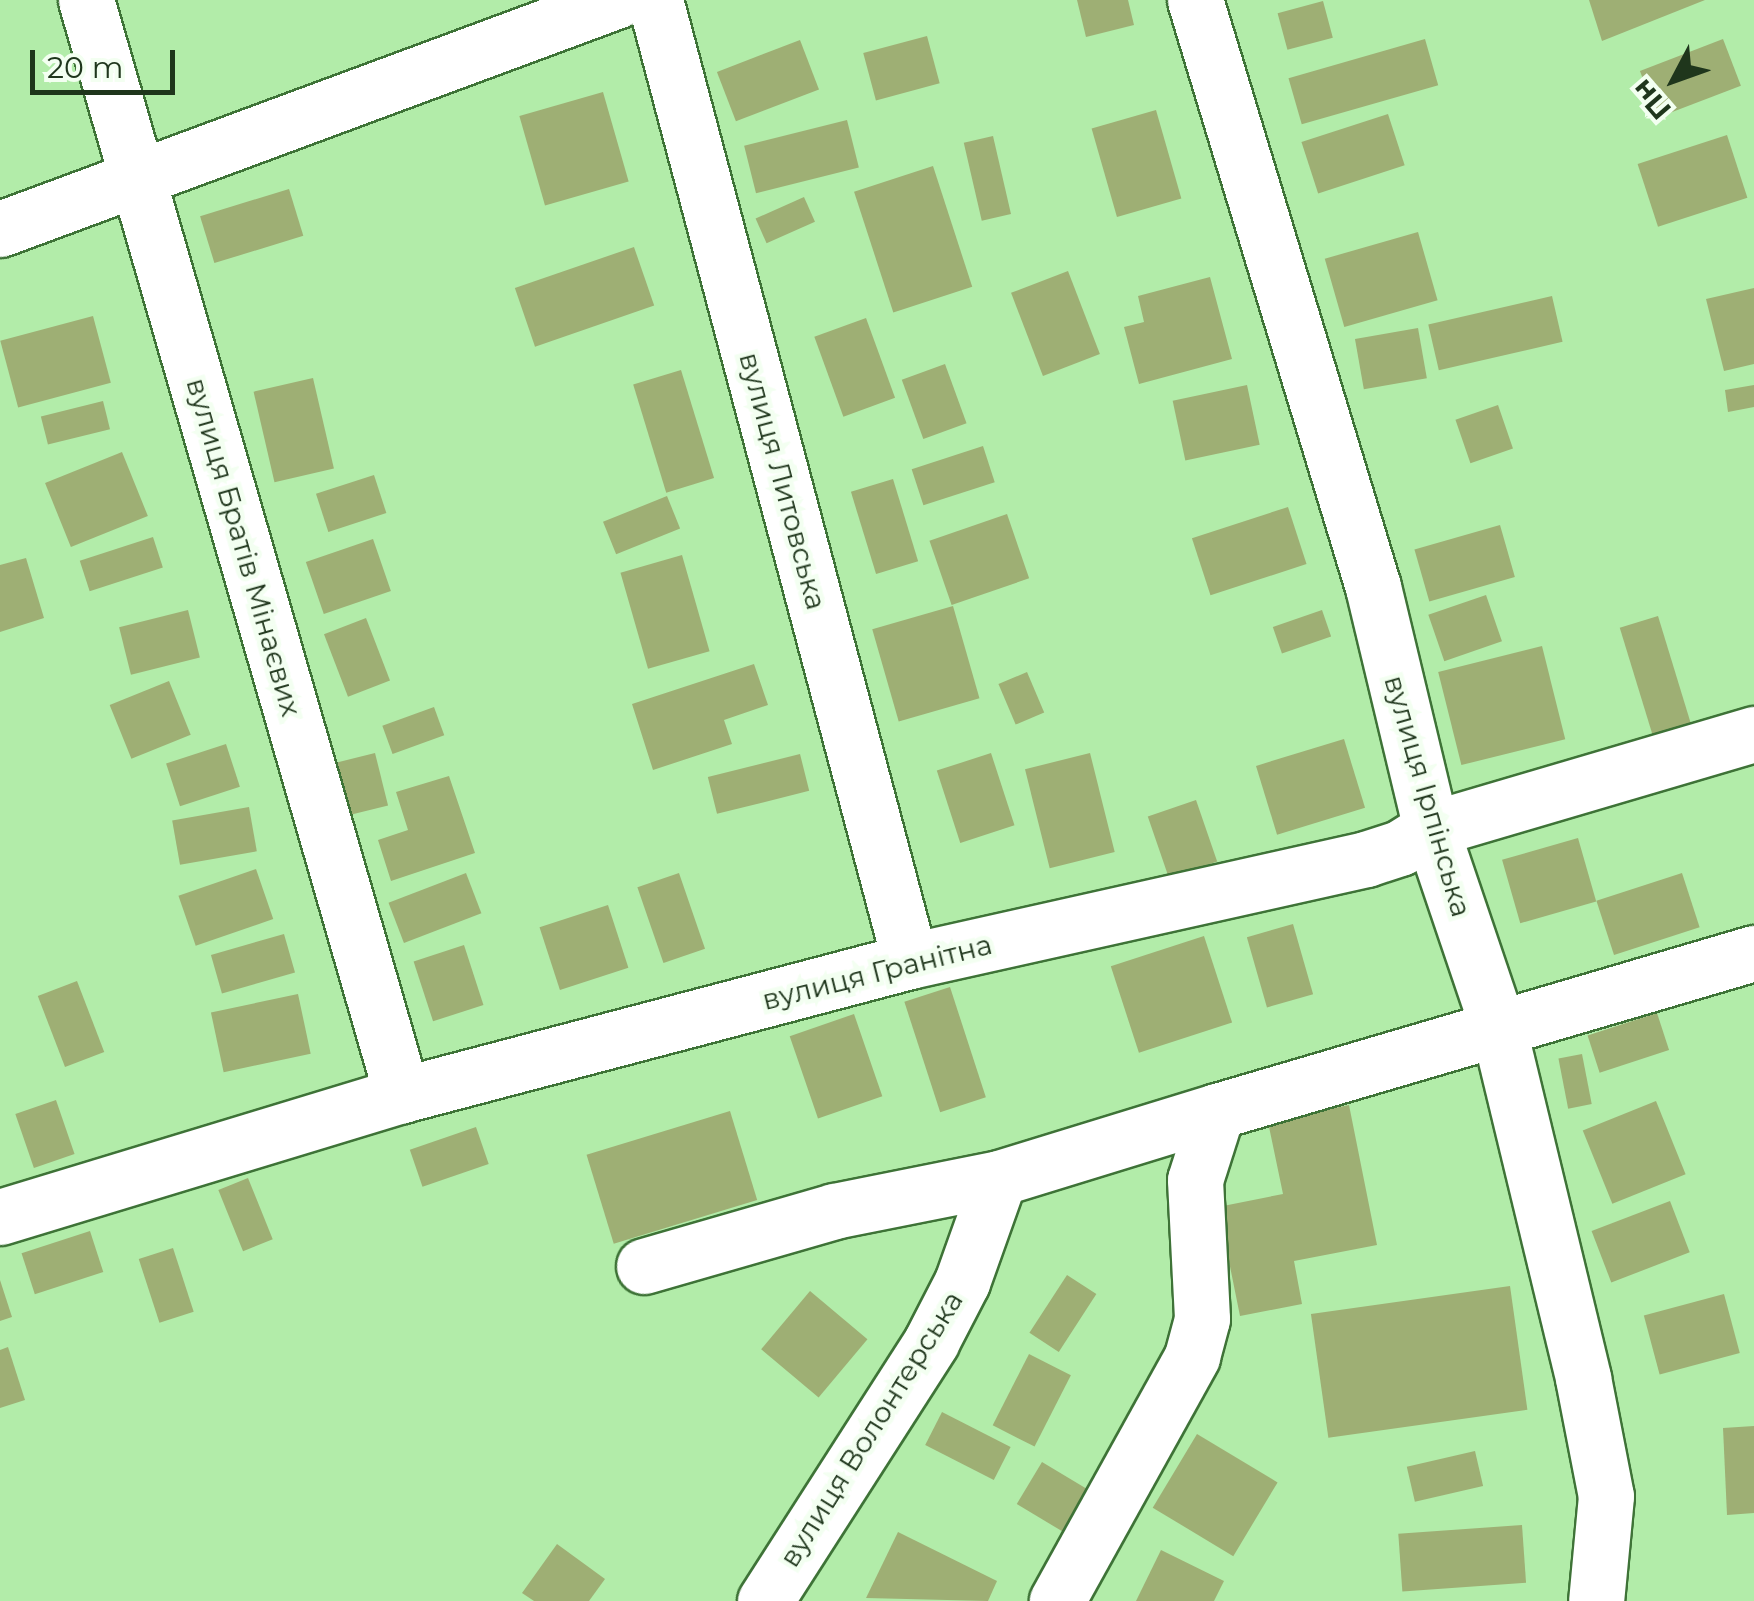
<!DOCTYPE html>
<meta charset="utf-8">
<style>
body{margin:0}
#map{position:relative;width:1754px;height:1601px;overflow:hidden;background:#b2eca9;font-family:Montserrat,sans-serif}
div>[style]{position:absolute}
.building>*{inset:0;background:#9eaf74;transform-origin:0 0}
.roads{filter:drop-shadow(2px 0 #3e7337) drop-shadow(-2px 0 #3e7337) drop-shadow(0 2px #3e7337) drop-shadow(0 -2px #3e7337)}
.minor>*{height:55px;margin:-27.5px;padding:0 27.5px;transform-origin:27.5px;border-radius:27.5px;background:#fff}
span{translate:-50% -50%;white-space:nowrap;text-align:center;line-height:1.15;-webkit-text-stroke:9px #f3fff1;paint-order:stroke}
.street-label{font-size:28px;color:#1f361c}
.north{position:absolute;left:1624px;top:30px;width:100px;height:100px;-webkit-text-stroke:8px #f3fff1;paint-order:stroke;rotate:229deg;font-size:28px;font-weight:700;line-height:40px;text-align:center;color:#1f361c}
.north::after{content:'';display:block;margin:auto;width:35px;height:45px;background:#1f361c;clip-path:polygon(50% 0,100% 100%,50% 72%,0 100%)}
.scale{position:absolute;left:30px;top:50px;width:145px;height:45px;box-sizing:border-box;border:5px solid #1f361c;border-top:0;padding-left:12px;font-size:30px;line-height:35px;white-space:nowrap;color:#1f361c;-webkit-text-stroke:8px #f3fff1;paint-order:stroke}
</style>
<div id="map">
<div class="building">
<div style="clip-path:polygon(1077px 0,1128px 0,1134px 25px,1086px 37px)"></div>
<div style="clip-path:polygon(1589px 0,1705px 0,1602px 41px)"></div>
<div style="left:1323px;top:1px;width:38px;height:47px;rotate:75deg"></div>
<div style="left:927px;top:36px;width:49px;height:66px;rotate:75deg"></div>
<div style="left:1425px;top:39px;width:48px;height:142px;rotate:74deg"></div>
<div style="left:1723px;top:39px;width:50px;height:89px;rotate:69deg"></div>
<div style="left:800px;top:40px;width:53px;height:89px;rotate:69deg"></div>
<div style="left:603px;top:92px;width:93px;height:87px;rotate:74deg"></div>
<div style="left:1156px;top:110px;width:92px;height:67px;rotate:74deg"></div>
<div style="left:1388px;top:114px;width:54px;height:91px;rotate:72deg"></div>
<div style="left:847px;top:120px;width:49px;height:106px;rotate:76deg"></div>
<div style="left:1727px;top:135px;width:66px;height:94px;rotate:72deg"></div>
<div style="left:993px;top:136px;width:80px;height:30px;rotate:77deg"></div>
<div style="left:933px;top:166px;width:127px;height:83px;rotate:72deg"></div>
<div style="left:289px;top:189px;width:49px;height:93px;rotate:73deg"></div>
<div style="left:804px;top:197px;width:27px;height:53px;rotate:66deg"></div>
<div style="left:1418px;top:232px;width:71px;height:97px;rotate:74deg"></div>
<div style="left:634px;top:247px;width:62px;height:126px;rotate:71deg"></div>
<div style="left:1068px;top:271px;width:89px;height:61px;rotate:69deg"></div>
<div style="clip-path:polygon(1210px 277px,1232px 359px,1139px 384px,1124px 327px,1144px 322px,1138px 296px)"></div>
<div style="clip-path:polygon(1754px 288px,1754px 364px,1724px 371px,1706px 299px)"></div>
<div style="left:1552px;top:296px;width:47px;height:127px;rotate:77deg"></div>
<div style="left:93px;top:316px;width:69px;height:96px;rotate:75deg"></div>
<div style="left:866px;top:318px;width:85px;height:55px;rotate:70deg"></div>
<div style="left:1418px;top:328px;width:51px;height:64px;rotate:80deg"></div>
<div style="left:945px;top:364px;width:63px;height:46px;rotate:70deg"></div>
<div style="left:681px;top:370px;width:113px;height:50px;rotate:73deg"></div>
<div style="left:313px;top:378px;width:93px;height:61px;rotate:77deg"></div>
<div style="left:1247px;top:385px;width:61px;height:76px;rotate:78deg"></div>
<div style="clip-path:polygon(1754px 385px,1754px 407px,1728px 412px,1725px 390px)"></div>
<div style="left:103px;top:401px;width:29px;height:64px;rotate:76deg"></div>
<div style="left:1498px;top:405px;width:46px;height:45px;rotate:71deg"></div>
<div style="left:983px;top:446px;width:38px;height:75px;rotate:72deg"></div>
<div style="left:122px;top:452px;width:69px;height:83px;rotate:68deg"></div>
<div style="left:374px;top:475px;width:40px;height:61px;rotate:72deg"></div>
<div style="left:893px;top:479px;width:86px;height:44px;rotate:73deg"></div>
<div style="left:667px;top:496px;width:35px;height:69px;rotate:68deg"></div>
<div style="left:1288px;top:507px;width:60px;height:101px;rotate:72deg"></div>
<div style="left:1007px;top:514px;width:68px;height:82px;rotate:71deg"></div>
<div style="left:1500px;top:525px;width:54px;height:89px;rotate:74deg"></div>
<div style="left:153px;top:537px;width:32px;height:77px;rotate:72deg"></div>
<div style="left:373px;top:539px;width:55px;height:71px;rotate:71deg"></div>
<div style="left:682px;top:555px;width:100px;height:64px;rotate:74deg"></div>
<div style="clip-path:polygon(26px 558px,44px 618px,0 632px,0 565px)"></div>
<div style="left:1486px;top:595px;width:49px;height:61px;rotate:71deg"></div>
<div style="left:953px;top:606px;width:96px;height:84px;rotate:74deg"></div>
<div style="left:188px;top:610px;width:49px;height:71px;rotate:76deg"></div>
<div style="left:1322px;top:610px;width:28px;height:52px;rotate:71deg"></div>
<div style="left:1658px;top:616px;width:117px;height:40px;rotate:73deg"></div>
<div style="left:366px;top:618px;width:67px;height:45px;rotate:69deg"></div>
<div style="left:1542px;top:646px;width:96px;height:107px;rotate:76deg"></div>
<div style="clip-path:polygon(754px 664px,768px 705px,724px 720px,732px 744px,653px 770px,632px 704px)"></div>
<div style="left:1027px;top:672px;width:44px;height:31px;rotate:67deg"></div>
<div style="left:169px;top:681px;width:58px;height:64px;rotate:68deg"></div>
<div style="left:434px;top:707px;width:30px;height:55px;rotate:70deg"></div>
<div style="left:1344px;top:739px;width:72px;height:92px;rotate:73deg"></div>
<div style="left:226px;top:744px;width:45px;height:63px;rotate:72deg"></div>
<div style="left:375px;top:753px;width:54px;height:47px;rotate:76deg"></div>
<div style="left:991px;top:753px;width:76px;height:57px;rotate:72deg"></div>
<div style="left:1090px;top:753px;width:102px;height:67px;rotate:76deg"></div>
<div style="left:800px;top:754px;width:38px;height:95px;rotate:76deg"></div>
<div style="clip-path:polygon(449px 776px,475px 853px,391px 881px,378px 840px,408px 830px,396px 792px)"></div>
<div style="left:1196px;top:800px;width:65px;height:51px;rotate:71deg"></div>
<div style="left:249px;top:807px;width:45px;height:78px;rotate:80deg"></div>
<div style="left:1578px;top:838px;width:66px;height:79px;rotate:74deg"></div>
<div style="left:256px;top:869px;width:53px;height:82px;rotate:71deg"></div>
<div style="left:466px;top:873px;width:43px;height:83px;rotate:69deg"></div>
<div style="left:679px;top:873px;width:80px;height:44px;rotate:71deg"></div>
<div style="left:1682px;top:873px;width:57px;height:90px;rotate:72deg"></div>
<div style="left:608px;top:905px;width:66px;height:72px;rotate:72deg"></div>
<div style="left:1293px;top:924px;width:73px;height:48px;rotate:74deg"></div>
<div style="left:284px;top:934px;width:40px;height:76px;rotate:74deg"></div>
<div style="left:1204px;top:936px;width:91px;height:98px;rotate:72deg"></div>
<div style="left:464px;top:945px;width:63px;height:53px;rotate:72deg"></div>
<div style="left:77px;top:981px;width:76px;height:42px;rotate:69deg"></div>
<div style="left:950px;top:987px;width:116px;height:48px;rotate:72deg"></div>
<div style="left:298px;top:994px;width:61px;height:89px;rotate:78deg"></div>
<div style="left:1657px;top:1013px;width:39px;height:73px;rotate:72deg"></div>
<div style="left:854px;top:1014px;width:87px;height:68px;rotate:71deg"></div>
<div style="left:1582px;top:1054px;width:51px;height:24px;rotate:79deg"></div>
<div style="left:56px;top:1100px;width:57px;height:43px;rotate:71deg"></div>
<div style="left:1656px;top:1101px;width:79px;height:79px;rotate:68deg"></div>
<div style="clip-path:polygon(1349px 1105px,1377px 1245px,1294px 1261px,1302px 1304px,1240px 1316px,1218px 1207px,1283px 1194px,1268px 1122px)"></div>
<div style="left:730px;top:1111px;width:93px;height:150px;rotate:73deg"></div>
<div style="left:476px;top:1127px;width:39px;height:70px;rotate:71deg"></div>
<div style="left:248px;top:1178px;width:66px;height:32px;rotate:68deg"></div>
<div style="left:1670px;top:1201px;width:55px;height:84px;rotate:69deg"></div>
<div style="left:90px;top:1231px;width:43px;height:72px;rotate:72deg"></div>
<div style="left:173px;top:1248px;width:67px;height:36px;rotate:72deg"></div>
<div style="left:1067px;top:1275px;width:35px;height:69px;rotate:33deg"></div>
<div style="clip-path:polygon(0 1280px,12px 1317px,0 1321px)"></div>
<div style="left:1510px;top:1286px;width:125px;height:201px;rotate:82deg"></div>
<div style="left:810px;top:1291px;width:75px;height:76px;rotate:40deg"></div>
<div style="left:1724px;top:1294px;width:61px;height:83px;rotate:75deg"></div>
<div style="clip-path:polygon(8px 1347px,25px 1400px,0 1408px,0 1350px)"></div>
<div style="left:1029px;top:1354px;width:47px;height:80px;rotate:27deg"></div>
<div style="left:942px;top:1412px;width:77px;height:37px;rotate:27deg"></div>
<div style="clip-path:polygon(1754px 1426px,1754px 1513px,1727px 1515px,1723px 1428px)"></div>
<div style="left:1197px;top:1434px;width:94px;height:86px;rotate:31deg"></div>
<div style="left:1475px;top:1451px;width:36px;height:70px;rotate:77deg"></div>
<div style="left:1042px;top:1462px;width:54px;height:49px;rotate:31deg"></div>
<div style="left:1522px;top:1525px;width:58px;height:124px;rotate:86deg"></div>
<div style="clip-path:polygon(898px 1532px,997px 1581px,988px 1601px,866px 1598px)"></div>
<div style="clip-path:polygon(557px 1544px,605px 1579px,589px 1601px,534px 1601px,522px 1593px)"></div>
<div style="clip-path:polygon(1161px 1550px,1224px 1581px,1214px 1601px,1136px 1601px)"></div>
</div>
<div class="roads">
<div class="minor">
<div style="left:86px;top:0;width:1140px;rotate:73.9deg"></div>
<div style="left:655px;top:0;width:994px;rotate:75.14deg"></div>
<div style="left:1195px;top:0;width:613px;rotate:73.13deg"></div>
<div style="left:1373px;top:587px;width:249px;rotate:76.5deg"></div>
<div style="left:1431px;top:829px;width:212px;rotate:71.3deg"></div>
<div style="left:1499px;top:1030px;width:358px;rotate:76.4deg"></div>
<div style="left:1583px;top:1378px;width:120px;rotate:79deg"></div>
<div style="left:1606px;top:1496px;width:105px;rotate:95.4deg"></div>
<div style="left:0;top:229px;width:659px;rotate:-20.33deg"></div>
<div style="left:1217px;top:1111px;width:560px;rotate:-16.4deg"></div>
<div style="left:0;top:1217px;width:420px;rotate:-16.9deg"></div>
<div style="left:402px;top:1095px;width:525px;rotate:-14.78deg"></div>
<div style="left:910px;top:961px;width:467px;rotate:-12.6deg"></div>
<div style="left:1366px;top:859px;width:36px;rotate:-18deg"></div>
<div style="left:1400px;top:848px;width:36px;rotate:-32deg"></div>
<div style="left:1431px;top:829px;width:337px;rotate:-16.4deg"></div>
<div style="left:644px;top:1266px;width:198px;rotate:-16.1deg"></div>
<div style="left:834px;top:1211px;width:168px;rotate:-11.3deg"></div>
<div style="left:765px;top:1601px;width:308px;rotate:-57.3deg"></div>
<div style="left:931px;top:1342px;width:68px;rotate:-62.7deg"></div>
<div style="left:962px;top:1282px;width:110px;rotate:-70.4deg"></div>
<div style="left:999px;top:1178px;width:228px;rotate:-17.1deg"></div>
<div style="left:1217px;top:1111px;width:72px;rotate:107.7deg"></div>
<div style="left:1195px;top:1180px;width:139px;rotate:87.1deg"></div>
<div style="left:1202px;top:1319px;width:39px;rotate:105deg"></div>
<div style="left:1192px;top:1357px;width:279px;rotate:119deg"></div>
</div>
</div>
<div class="street-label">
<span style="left:783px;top:481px;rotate:75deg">вулиця Литовська</span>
<span style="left:244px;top:547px;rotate:74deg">вулиця Братів Мінаєвих</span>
<span style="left:1428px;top:796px;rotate:74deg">вулиця Ірпінська</span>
<span style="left:877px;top:972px;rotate:-14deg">вулиця Гранітна</span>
<span style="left:871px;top:1429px;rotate:-58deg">вулиця Волонтерська</span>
</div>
<div class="north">Пн</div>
<div class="scale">20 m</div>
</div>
